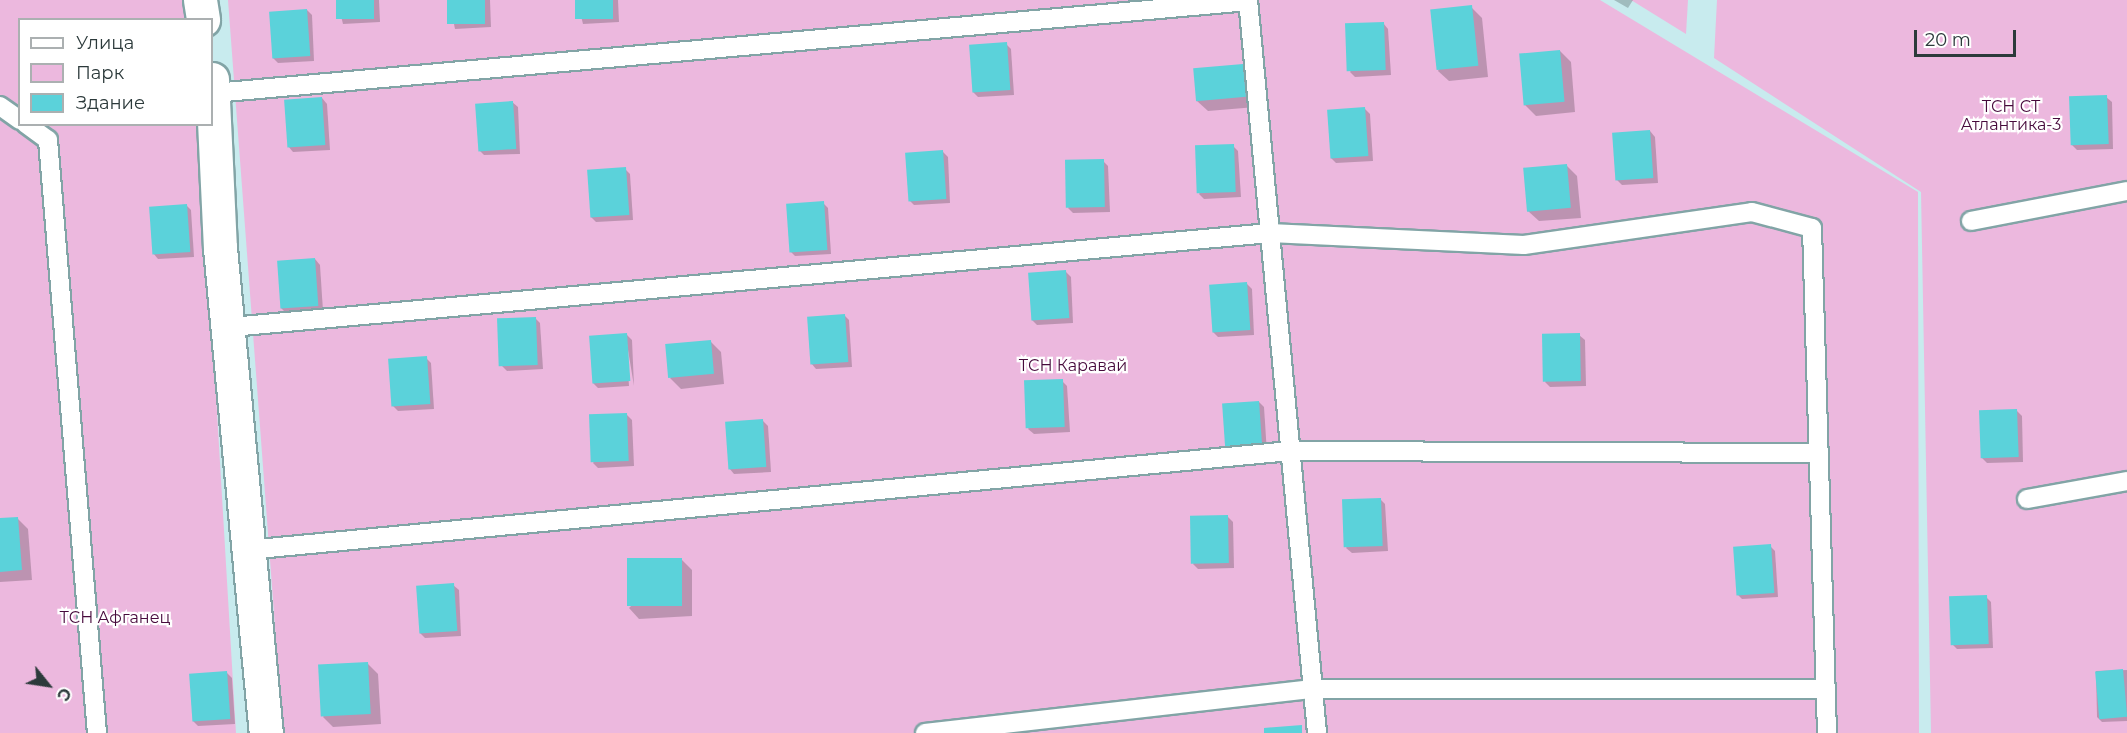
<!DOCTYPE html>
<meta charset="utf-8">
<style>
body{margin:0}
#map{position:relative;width:2127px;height:733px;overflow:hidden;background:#c8ebee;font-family:Montserrat,sans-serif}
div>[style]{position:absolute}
.green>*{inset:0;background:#ecb8de}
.shadow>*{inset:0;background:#0003}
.building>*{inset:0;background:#5bd2da;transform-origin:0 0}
.roads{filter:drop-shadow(2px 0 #82a4a6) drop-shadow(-2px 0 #82a4a6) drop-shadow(0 2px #82a4a6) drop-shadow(0 -2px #82a4a6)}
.service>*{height:18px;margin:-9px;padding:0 9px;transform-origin:9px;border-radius:9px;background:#fff}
.minor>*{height:33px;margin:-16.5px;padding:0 16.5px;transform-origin:16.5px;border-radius:16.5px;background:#fff}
span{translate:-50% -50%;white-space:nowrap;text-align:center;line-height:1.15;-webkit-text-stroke:4.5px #fff;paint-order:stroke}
.park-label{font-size:16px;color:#470a3c}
.legend{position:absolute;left:18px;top:18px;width:195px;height:108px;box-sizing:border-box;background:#fff;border:2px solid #abb0b1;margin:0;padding:8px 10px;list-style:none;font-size:18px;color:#2c3a3b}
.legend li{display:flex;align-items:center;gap:12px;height:30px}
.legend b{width:30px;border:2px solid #abb0b1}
.north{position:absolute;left:18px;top:655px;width:60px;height:60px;-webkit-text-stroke:4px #fff;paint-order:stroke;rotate:120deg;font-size:16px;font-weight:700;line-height:24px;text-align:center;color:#2c3a3b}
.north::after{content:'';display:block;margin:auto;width:21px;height:27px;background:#2c3a3b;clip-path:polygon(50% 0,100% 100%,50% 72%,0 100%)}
.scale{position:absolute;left:1914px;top:30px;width:102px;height:27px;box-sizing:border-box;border:3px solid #2c3a3b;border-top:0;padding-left:8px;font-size:18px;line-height:21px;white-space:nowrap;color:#2c3a3b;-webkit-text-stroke:4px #fff;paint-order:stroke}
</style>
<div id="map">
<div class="green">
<div style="clip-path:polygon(0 0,192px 0,194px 19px,20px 20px,20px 124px,200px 125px,236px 733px,0 733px)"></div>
<div style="clip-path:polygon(228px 0,1600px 0,1918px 192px,1919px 733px,283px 733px)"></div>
<div style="clip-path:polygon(1631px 0,1688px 0,1686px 34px)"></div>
<div style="clip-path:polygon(1717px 0,2127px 0,2127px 733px,1931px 733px,1921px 192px,1714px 58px)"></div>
</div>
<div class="shadow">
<div style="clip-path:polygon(337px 0,379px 0,380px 22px,343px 24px)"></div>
<div style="clip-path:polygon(449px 0,490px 0,491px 27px,455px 29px)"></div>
<div style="clip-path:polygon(577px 0,618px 0,619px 22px,583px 24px)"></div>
<div style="clip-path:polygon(1614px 0,1633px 0,1628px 8px)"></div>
<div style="clip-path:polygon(1471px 7px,1482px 18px,1488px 77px,1449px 81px,1438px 71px)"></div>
<div style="clip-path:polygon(307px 10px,312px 15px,314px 61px,278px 63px,273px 58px)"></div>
<div style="clip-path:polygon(1383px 23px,1388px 29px,1391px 75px,1355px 77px,1350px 72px)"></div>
<div style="clip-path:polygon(1006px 44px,1011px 49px,1014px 95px,978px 97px,973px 92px)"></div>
<div style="clip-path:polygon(1560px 51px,1571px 62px,1575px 112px,1536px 116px,1525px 105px)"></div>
<div style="clip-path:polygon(1242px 66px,1253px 76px,1256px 107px,1208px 111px,1197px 101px)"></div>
<div style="clip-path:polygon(2106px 97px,2112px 102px,2113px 149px,2077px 150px,2072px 145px)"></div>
<div style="clip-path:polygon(322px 98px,327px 104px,330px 150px,293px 152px,288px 146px)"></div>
<div style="clip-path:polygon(512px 102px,518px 107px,520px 154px,484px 155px,479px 150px)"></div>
<div style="clip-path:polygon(1365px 109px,1370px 114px,1373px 161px,1336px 163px,1331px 158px)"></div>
<div style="clip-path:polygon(1650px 131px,1655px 137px,1658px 183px,1622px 185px,1616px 179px)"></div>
<div style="clip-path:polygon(1233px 146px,1238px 151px,1241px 197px,1204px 199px,1199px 194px)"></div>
<div style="clip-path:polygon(943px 152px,948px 157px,950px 203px,914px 205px,909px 200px)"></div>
<div style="clip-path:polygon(1103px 161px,1108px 166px,1110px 212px,1073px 213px,1068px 208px)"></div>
<div style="clip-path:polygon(1566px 165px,1577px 176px,1581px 218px,1539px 221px,1528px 211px)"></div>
<div style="clip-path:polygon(625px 169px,630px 174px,633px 220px,596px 222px,591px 217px)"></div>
<div style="clip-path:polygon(823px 203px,828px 208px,831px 254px,795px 256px,790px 251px)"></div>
<div style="clip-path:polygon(186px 205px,191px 210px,194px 257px,158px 259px,153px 253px)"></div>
<div style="clip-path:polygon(315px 259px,320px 265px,323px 311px,286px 313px,281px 308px)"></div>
<div style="clip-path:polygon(1066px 272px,1071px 277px,1073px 323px,1037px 325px,1032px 320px)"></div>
<div style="clip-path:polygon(1247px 284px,1252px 289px,1254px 335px,1218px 337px,1213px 332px)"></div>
<div style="clip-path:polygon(844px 315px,849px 320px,852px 367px,816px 369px,811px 363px)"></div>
<div style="clip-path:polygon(535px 318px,540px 323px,543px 369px,507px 371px,502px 366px)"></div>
<div style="clip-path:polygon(627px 335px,632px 340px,634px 386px,626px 338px,629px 386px,598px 388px,593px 383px)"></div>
<div style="clip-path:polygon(1579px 335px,1585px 340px,1586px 386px,1550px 387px,1545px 382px)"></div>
<div style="clip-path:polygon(710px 341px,721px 352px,724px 384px,681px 389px,670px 378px)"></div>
<div style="clip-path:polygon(426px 358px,431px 363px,434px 409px,398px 411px,393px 406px)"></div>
<div style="clip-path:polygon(1062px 381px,1067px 386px,1070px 432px,1034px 434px,1028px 429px)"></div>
<div style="clip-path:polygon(1259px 402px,1264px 407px,1267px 453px,1223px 404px)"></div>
<div style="clip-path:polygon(2017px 411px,2022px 416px,2023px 462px,1987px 463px,1982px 458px)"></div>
<div style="clip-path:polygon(627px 415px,632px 420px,634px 466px,598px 468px,593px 463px)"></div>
<div style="clip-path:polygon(763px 421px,768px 426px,771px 472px,734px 474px,729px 468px)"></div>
<div style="clip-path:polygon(1380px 499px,1385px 504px,1388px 551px,1352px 553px,1346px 548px)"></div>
<div style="clip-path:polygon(1227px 516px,1233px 522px,1234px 568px,1198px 569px,1193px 564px)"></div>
<div style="clip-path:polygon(17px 518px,28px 529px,32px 580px,0 582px,0 519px)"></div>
<div style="clip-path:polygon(1770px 546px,1775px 551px,1778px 597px,1742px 599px,1737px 594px)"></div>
<div style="clip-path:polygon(681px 559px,692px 570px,692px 616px,639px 619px,629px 608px)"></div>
<div style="clip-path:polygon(453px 585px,459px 590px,461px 636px,425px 638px,420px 633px)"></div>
<div style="clip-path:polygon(1986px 597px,1991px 602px,1993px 648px,1957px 649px,1952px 644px)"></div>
<div style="clip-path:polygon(367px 663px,378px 674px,381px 724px,333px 727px,323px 717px)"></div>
<div style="clip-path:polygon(2127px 670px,2127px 721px,2102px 722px,2097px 717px,2096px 671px)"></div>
<div style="clip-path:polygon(227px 673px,232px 678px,235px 724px,198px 726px,193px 721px)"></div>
</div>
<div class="building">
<div style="left:336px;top:0;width:38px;height:19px"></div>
<div style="left:447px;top:0;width:38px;height:24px"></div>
<div style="left:575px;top:0;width:38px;height:19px"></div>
<div style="left:1472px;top:5px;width:61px;height:42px;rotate:84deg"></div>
<div style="left:307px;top:9px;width:47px;height:38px;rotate:86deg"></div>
<div style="left:1384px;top:22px;width:48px;height:39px;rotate:88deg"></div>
<div style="left:1007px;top:42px;width:48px;height:38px;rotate:86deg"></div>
<div style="left:1560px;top:50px;width:52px;height:41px;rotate:85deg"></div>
<div style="left:1243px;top:64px;width:33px;height:50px;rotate:85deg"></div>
<div style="left:2107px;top:95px;width:49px;height:38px;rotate:88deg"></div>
<div style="left:322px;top:97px;width:48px;height:38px;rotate:86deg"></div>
<div style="left:513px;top:101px;width:48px;height:38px;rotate:86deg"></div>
<div style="left:1365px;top:107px;width:49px;height:38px;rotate:86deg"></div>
<div style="left:1650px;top:130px;width:48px;height:38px;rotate:86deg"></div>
<div style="left:1234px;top:144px;width:48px;height:39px;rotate:88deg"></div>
<div style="left:943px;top:150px;width:49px;height:38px;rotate:86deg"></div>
<div style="left:1104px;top:159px;width:48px;height:39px;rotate:89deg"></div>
<div style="left:1567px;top:164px;width:44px;height:44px;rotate:85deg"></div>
<div style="left:626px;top:167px;width:48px;height:39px;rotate:86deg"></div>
<div style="left:824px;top:201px;width:49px;height:38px;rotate:86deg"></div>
<div style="left:187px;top:204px;width:48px;height:38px;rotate:86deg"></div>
<div style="left:315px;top:258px;width:48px;height:38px;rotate:86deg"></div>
<div style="left:1066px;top:270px;width:48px;height:38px;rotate:86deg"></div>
<div style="left:1247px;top:282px;width:48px;height:38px;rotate:86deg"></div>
<div style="left:845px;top:314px;width:48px;height:38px;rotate:86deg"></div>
<div style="left:536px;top:317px;width:48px;height:39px;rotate:88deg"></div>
<div style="left:627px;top:333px;width:48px;height:38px;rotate:86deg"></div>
<div style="left:1580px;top:333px;width:48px;height:38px;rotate:89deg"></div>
<div style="left:711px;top:340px;width:34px;height:46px;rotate:85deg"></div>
<div style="left:427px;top:356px;width:48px;height:39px;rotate:86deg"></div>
<div style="left:1063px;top:379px;width:48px;height:39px;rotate:88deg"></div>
<div style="left:1259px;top:401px;width:48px;height:37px;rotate:86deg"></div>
<div style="left:2017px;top:409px;width:48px;height:38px;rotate:88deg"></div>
<div style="left:627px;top:413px;width:48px;height:38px;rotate:88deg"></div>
<div style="left:763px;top:419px;width:48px;height:38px;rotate:86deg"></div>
<div style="left:1381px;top:498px;width:48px;height:39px;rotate:88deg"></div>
<div style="left:1228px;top:515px;width:48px;height:38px;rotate:89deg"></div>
<div style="clip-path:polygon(18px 517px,22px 570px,0 572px,0 518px)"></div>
<div style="left:1771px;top:544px;width:49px;height:38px;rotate:86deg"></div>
<div style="left:682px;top:558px;width:48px;height:55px;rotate:90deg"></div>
<div style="left:454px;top:583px;width:48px;height:38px;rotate:86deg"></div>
<div style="left:1987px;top:595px;width:49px;height:38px;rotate:88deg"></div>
<div style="left:368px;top:662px;width:52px;height:50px;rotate:87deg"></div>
<div style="left:2123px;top:669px;width:48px;height:28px;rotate:85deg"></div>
<div style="left:227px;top:671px;width:48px;height:38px;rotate:86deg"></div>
<div style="clip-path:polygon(1302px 725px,1302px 733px,1264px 733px,1264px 728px)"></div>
</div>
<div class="roads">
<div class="service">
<div style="left:1248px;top:0;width:736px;rotate:84.62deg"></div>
<div style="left:214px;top:93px;width:1038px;rotate:-5.08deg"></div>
<div style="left:0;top:106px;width:24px;rotate:35deg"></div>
<div style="left:26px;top:124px;width:27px;rotate:36deg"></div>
<div style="left:48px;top:140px;width:595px;rotate:85.28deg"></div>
<div style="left:1971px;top:221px;width:159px;rotate:-10.9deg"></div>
<div style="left:231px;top:327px;width:1043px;rotate:-5.17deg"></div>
<div style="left:1270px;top:233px;width:254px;rotate:2.7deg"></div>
<div style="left:1524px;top:245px;width:230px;rotate:-8.2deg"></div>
<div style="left:1752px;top:212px;width:62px;rotate:14.9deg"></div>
<div style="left:1812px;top:228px;width:505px;rotate:88.3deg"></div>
<div style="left:2027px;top:499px;width:102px;rotate:-10.2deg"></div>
<div style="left:247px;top:550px;width:1048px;rotate:-5.42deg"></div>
<div style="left:1290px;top:451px;width:529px;rotate:0.22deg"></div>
<div style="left:925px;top:733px;width:390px;rotate:-6.5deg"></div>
<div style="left:1313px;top:689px;width:513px"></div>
</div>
<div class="minor">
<div style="left:200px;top:0;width:20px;rotate:81deg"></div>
<div style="left:212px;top:79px;width:169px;rotate:87.3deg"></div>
<div style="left:220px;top:248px;width:487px;rotate:84.6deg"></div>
</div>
</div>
<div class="park-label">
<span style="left:2011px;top:116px">ТСН СТ<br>Атлантика-3</span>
<span style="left:1073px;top:366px">ТСН Каравай</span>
<span style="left:115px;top:618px">ТСН Афганец</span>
</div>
<ul class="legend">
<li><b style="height:8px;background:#fff"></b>Улица</li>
<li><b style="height:16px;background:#ecb8de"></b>Парк</li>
<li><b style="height:16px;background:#5bd2da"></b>Здание</li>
</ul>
<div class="north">С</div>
<div class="scale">20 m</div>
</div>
